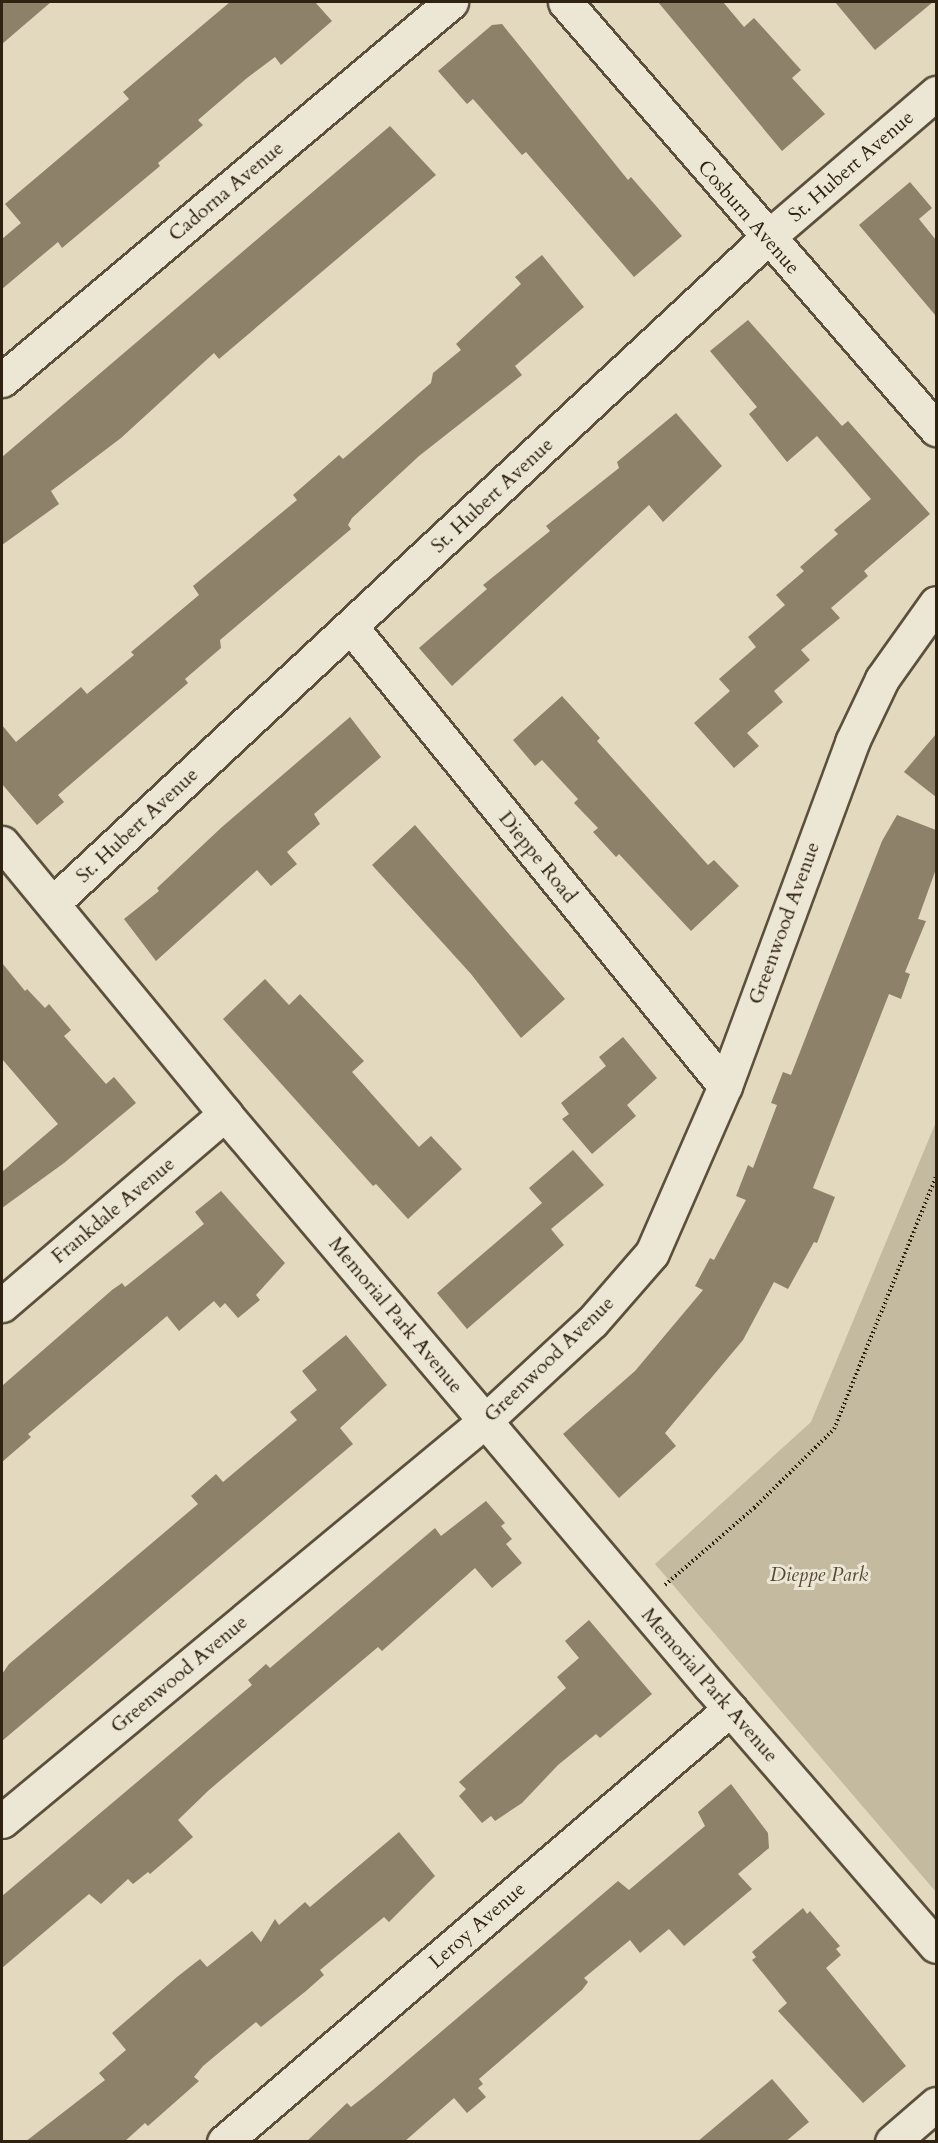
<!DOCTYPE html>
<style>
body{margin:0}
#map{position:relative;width:938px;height:2143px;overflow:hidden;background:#e2d9be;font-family:Cardo,serif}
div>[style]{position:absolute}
.green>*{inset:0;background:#c4baa0}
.building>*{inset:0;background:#8d816a}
.path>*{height:4px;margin-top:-2px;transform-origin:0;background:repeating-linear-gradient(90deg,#302210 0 1.5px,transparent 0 4.5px)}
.roads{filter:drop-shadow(2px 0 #5c503c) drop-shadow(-2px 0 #5c503c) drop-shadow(0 2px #5c503c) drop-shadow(0 -2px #5c503c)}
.minor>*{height:33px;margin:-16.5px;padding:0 16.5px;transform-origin:16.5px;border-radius:16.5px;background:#ece6d5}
span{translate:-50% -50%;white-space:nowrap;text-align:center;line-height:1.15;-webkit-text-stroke:6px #ece6d5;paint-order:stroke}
.street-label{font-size:20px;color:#302210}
.park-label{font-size:20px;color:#554834;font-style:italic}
.frame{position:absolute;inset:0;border:3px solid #302210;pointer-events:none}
</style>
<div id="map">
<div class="green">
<div style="clip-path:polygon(936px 1122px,936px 1892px,655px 1564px,811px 1422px)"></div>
</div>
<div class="building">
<div style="clip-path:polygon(2px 2px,51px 2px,2px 44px)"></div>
<div style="clip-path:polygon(230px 2px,315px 2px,332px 21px,281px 65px,275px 57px,247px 78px,198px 120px,203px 125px,158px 163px,160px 166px,62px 248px,58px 242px,2px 289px,2px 239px,21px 223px,5px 204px,129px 99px,123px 92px)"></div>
<div style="clip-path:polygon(658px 2px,723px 2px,744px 27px,754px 18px,801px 70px,792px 78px,825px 114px,782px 151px)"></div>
<div style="clip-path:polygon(835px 2px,933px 2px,875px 50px)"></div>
<div style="clip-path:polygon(502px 24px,628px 180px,631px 177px,682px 236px,634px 277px,526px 152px,522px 155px,473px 99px,467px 104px,438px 71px,492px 25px)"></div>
<div style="clip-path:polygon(390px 126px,436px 175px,219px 359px,214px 353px,121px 438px,51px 491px,59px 504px,2px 545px,2px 457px)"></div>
<div style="clip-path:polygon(910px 182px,932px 208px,919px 219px,936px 240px,936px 316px,859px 225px)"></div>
<div style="clip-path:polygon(542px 255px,584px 307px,515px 366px,522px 375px,419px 456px,352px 518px,348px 525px,351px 529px,220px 640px,221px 648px,185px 679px,188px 683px,58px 795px,64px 802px,37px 825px,2px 784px,2px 725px,16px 742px,81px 687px,87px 694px,134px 655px,131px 652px,199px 595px,193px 586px,297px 500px,293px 495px,339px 455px,343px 459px,431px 383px,433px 373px,461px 350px,456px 344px,521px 284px,515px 277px)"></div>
<div style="clip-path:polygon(748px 320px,842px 426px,848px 421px,930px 514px,864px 571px,868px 576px,831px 608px,840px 618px,801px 650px,810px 660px,774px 691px,783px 702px,747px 733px,759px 746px,734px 768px,694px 723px,730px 691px,719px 679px,756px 647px,748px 637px,785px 605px,776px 595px,804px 571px,800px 567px,838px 534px,834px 530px,871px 499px,817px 436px,787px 462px,749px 414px,757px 407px,710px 351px)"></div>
<div style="clip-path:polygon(676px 413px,722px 466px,663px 522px,649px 505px,452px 686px,419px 648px,487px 589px,483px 585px,550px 531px,546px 526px,619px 468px,617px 462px)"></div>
<div style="clip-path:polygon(562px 696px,600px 738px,597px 741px,708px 865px,714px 860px,739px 886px,691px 931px,619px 854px,616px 857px,593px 832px,598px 828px,574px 803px,578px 799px,542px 760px,535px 766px,513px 740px)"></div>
<div style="clip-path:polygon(350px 717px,381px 757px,314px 814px,320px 824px,287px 852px,297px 864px,271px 886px,257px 870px,156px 961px,124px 919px,159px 891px,157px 888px,222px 827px)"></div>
<div style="clip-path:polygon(936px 734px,936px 797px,904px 772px)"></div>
<div style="clip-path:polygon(897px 815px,936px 830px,936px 869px,918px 919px,926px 921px,905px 972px,910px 974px,901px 999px,889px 994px,813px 1188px,835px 1197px,817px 1243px,814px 1242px,788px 1289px,774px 1282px,743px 1340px,665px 1433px,676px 1446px,619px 1498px,563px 1434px,635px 1371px,703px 1290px,695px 1286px,710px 1258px,714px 1260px,746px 1200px,736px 1196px,748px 1165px,753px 1168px,777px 1105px,771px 1103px,783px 1072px,791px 1075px,882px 841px)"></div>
<div style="clip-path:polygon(415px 825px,565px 999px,521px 1038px,471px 974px,372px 865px)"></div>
<div style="clip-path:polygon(2px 963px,25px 991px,27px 989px,45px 1008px,49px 1004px,71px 1030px,64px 1036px,106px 1084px,114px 1077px,136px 1103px,64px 1163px,2px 1208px,2px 1172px,58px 1124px,2px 1059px)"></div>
<div style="clip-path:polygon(265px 979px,289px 1005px,300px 994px,364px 1061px,352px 1072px,419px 1147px,431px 1136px,462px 1169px,408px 1219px,376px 1184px,373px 1186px,223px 1019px)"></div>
<div style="clip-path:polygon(623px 1037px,657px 1078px,627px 1105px,636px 1116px,592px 1154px,562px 1119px,569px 1114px,561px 1103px,606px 1066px,599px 1057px)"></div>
<div style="clip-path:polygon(573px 1150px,604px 1185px,551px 1229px,564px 1245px,467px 1329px,437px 1293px,542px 1203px,529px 1188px)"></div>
<div style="clip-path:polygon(221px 1191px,285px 1263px,256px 1295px,260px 1300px,238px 1318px,225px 1303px,220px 1308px,214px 1301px,179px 1331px,167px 1316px,28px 1434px,31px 1437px,2px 1462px,3px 1385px,112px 1290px,122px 1283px,125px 1287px,204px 1224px,195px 1212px)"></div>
<div style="clip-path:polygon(346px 1335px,387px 1385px,340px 1428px,353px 1444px,2px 1741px,2px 1674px,9px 1664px,198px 1504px,191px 1496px,216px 1474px,223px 1482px,297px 1420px,290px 1412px,317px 1390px,302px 1371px)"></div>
<div style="clip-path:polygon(486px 1501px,505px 1523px,501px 1526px,512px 1539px,506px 1544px,522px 1563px,492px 1588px,475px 1568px,382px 1651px,378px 1647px,209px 1790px,178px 1820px,193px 1837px,150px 1874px,148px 1872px,133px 1884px,128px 1879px,101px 1904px,89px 1894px,2px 1968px,2px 1896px,252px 1685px,248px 1680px,266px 1664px,270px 1668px,435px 1528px,441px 1536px)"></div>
<div style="clip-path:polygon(589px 1620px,652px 1694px,600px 1738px,596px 1734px,558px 1765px,522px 1803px,495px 1821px,491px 1816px,482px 1823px,459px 1796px,466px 1789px,459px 1782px,566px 1688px,557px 1677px,579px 1658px,565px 1641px)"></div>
<div style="clip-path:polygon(731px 1784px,768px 1833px,769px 1848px,738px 1874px,752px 1889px,684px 1946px,669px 1929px,640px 1953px,630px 1940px,584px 1978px,588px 1982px,582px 1990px,479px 2079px,483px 2084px,478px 2088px,486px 2097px,467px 2113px,454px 2098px,404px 2142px,306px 2142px,347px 2103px,351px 2107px,374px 2089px,618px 1881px,629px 1890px,705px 1826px,698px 1812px)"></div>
<div style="clip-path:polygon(399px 1832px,435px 1876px,389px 1922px,384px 1917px,320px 1970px,324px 1975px,306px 1991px,261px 2027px,256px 2022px,203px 2066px,194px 2077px,199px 2081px,148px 2126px,145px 2123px,124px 2142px,25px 2142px,105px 2080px,99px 2073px,126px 2050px,112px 2033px,177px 1977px,200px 1959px,207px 1967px,252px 1931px,261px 1942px,275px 1919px,279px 1925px,305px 1902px,310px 1907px)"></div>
<div style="clip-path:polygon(803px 1908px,807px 1914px,810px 1911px,840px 1946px,836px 1949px,841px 1955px,826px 1968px,906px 2066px,863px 2103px,778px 2011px,787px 2003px,752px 1960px,756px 1957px,752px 1952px)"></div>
<div style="clip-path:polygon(772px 2079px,809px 2122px,785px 2142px,697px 2142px)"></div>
</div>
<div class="path">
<div style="left:665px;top:1585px;width:118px;rotate:-40.9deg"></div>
<div style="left:754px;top:1508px;width:112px;rotate:-44.6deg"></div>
<div style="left:834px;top:1429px;width:273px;rotate:-68deg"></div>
</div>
<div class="roads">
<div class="minor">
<div style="left:565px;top:2px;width:566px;rotate:49.01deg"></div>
<div style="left:2px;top:380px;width:587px;rotate:-40.09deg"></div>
<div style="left:351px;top:627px;width:592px;rotate:50.83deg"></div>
<div style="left:2px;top:843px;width:351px;rotate:50.5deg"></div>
<div style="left:225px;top:1114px;width:750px;rotate:49.71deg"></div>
<div style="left:710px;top:1686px;width:344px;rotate:49deg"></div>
<div style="left:54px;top:902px;width:974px;rotate:-42.96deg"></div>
<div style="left:767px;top:238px;width:223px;rotate:-40.6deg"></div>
<div style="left:2px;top:1305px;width:294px;rotate:-40.6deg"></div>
<div style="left:2px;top:1821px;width:629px;rotate:-39.64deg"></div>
<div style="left:486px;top:1420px;width:144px;rotate:-42.8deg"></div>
<div style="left:592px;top:1322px;width:91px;rotate:-49deg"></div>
<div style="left:652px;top:1253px;width:182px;rotate:-66.4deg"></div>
<div style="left:725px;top:1086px;width:367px;rotate:-69.7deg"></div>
<div style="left:852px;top:742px;width:70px;rotate:-64.5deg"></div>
<div style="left:882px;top:679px;width:93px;rotate:-54.6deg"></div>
<div style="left:224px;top:2142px;width:666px;rotate:-40.55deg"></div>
<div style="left:892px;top:2142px;width:58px;rotate:-40.8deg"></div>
</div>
</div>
<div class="street-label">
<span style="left:851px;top:166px;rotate:-41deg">St. Hubert Avenue</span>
<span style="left:226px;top:191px;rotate:-40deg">Cadorna Avenue</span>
<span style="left:749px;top:217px;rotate:49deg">Cosburn Avenue</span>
<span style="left:492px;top:495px;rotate:-43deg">St. Hubert Avenue</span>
<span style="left:137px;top:825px;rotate:-43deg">St. Hubert Avenue</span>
<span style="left:538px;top:857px;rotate:51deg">Dieppe Road</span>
<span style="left:784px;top:923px;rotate:-70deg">Greenwood Avenue</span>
<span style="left:113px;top:1210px;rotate:-40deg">Frankdale Avenue</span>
<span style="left:396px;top:1315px;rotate:50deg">Memorial Park Avenue</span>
<span style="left:549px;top:1359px;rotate:-44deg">Greenwood Avenue</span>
<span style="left:179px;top:1674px;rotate:-40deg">Greenwood Avenue</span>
<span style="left:710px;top:1685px;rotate:49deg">Memorial Park Avenue</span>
<span style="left:477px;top:1925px;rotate:-41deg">Leroy Avenue</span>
</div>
<div class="park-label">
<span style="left:819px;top:1574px">Dieppe Park</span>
</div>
<div class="frame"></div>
</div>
